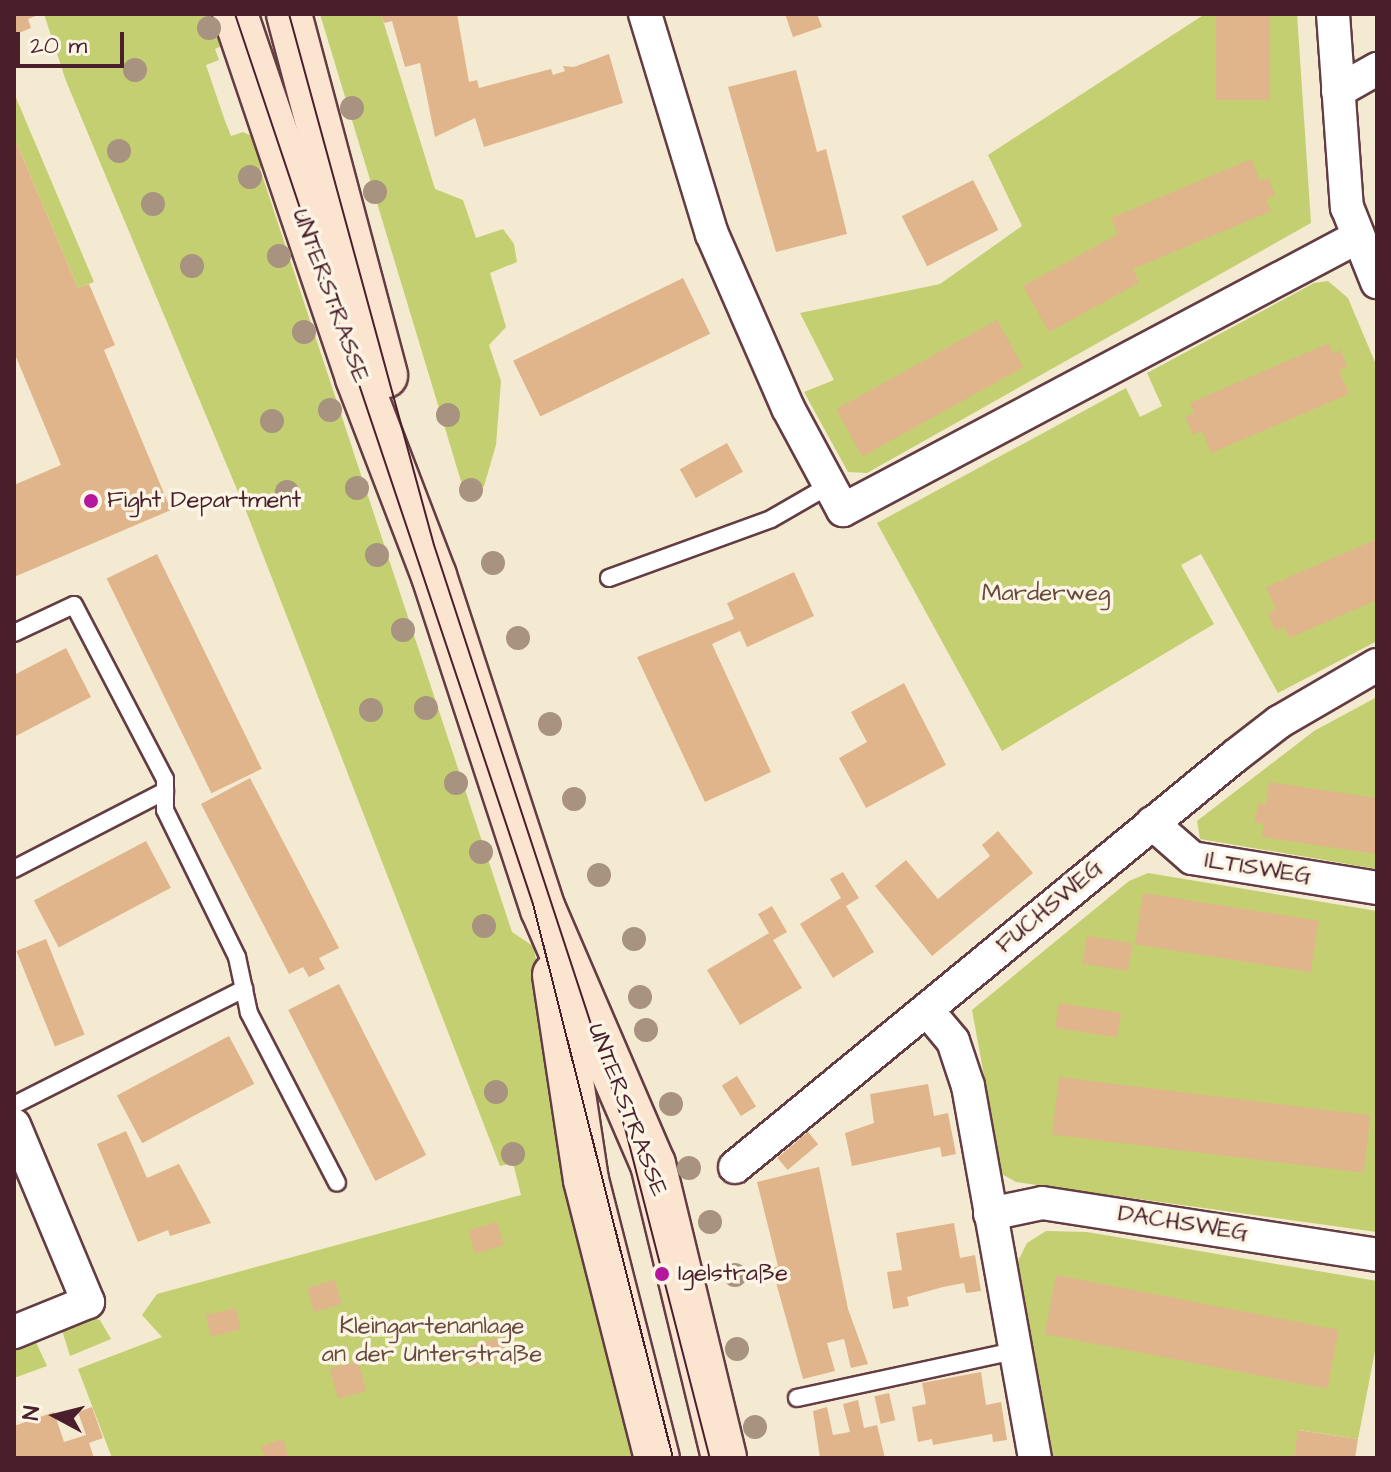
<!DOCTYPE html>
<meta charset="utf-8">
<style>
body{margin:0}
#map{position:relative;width:1391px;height:1472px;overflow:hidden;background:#f4ead1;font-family:"Architects Daughter",sans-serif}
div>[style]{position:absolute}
.green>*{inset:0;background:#c3cf70}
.building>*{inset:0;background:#e0b58b;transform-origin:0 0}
.roads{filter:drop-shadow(2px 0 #643d44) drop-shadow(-2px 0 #643d44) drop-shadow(0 2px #643d44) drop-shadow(0 -2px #643d44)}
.lane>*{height:16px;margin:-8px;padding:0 8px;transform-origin:8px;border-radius:8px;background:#fff}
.street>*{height:32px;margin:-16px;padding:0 16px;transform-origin:16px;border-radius:16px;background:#fff}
.secondary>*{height:44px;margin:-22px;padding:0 22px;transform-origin:22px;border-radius:22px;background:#fce5d0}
.tram>*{height:2px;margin:-1px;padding:0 1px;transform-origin:1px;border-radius:1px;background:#4a1f2b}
.trees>*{width:24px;height:24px;margin:-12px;border-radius:50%;background:#a7937f}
.dots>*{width:22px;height:22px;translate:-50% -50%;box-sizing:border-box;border:4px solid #fcf5e5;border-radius:50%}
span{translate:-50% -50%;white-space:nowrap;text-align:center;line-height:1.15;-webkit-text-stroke:7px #fcf5e5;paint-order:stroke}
.street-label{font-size:24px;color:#4a1f2b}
.poi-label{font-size:24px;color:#4a1f2b}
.left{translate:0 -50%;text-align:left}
.park-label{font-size:24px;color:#684b3c}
.frame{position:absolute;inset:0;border:16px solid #4a1f2b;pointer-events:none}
.north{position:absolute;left:16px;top:1376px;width:80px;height:80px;-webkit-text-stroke:6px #fcf5e5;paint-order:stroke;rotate:277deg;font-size:22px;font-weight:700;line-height:32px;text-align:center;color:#4a1f2b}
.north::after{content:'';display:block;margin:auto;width:28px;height:36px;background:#4a1f2b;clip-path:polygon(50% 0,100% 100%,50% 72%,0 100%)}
.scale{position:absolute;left:16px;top:32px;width:108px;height:36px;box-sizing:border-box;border:4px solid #4a1f2b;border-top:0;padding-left:10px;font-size:24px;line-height:28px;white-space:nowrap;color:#4a1f2b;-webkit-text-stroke:6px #fcf5e5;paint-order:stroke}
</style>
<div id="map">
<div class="green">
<div style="clip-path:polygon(44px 14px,214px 14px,224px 45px,215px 49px,219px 60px,206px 65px,225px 121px,231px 136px,243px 132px,265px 142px,270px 153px,260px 169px,512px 932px,533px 946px,647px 1458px,112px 1458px,78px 1369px,162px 1337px,142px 1315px,157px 1294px,521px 1195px,513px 1163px,500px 1166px,246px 511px,66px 81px)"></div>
<div style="clip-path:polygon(320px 14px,381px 14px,435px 189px,463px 200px,476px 238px,503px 229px,514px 244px,517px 262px,490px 273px,506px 327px,489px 345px,501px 381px,496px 445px,484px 486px,467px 501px)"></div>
<div style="clip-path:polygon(1205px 14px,1297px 14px,1311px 223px,867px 473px,848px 472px,804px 392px,834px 380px,800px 313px,940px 284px,1022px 226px,988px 155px)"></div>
<div style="clip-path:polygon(14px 93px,94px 282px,78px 288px,14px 137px)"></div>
<div style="clip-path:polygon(1328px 281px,1348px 298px,1377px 367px,1377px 641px,1278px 693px,1201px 554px,1181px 565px,1214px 624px,1002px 751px,877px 523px,1126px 388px,1140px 417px,1162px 406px,1147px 373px,1314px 283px)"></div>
<div style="clip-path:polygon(1377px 697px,1377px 869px,1200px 839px,1197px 821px,1314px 731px)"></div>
<div style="clip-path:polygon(1148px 873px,1377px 911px,1377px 1232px,1016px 1182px,1002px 1174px,972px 1010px,1129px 881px)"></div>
<div style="clip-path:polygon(1046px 1231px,1087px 1232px,1377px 1281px,1377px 1341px,1358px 1439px,1299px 1430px,1294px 1458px,1052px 1458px,1017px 1263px,1027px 1243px)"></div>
<div style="clip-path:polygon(90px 1317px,100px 1320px,111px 1339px,70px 1356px,62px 1330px)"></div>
<div style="clip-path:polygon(35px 1340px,47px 1366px,14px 1378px,14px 1347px)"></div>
</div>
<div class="building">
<div style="clip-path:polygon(14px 14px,41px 14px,28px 19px,31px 28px,14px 35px)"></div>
<div style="clip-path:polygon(381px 14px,457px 14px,469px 82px,477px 80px,479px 88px,551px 69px,553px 75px,565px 71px,563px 66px,574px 67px,609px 54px,623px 103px,484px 147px,475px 118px,435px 137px,420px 63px,405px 67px,392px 21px,384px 23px)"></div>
<div style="clip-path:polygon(785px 14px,817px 14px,822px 27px,793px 37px)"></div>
<div style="left:1216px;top:14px;width:54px;height:86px"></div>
<div style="clip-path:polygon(796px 70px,817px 152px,826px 149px,847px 234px,776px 252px,728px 87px)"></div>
<div style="clip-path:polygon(14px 137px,78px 288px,89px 284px,115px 345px,104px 350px,171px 510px,14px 577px,14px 485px,61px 465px,14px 352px)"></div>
<div style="clip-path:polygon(1251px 159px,1260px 181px,1268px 178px,1275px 195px,1266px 200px,1271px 211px,1133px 269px,1139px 283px,1049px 332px,1023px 286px,1118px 234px,1111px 218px)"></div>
<div style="left:973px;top:180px;width:56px;height:80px;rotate:63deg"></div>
<div style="left:683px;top:278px;width:62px;height:189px;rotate:64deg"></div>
<div style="left:997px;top:320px;width:54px;height:184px;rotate:61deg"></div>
<div style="clip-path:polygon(1329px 343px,1333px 354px,1341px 350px,1347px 367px,1339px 370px,1349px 394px,1211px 453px,1202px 431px,1193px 435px,1185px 417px,1194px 413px,1190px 403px)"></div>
<div style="left:727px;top:443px;width:33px;height:54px;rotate:61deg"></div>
<div style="clip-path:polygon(1377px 539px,1377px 600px,1289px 638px,1284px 627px,1275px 631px,1268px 613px,1276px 609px,1266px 587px)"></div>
<div style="left:157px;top:554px;width:239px;height:56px;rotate:64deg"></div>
<div style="clip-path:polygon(794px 572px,814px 616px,747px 647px,740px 631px,712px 644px,771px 772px,705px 802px,637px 657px,734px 619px,727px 603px)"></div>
<div style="clip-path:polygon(66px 648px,91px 697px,14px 737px,14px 675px)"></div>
<div style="clip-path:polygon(904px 683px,946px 765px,866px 808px,839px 758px,867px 742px,851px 712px)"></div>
<div style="clip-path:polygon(250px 778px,339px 948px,319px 958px,325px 969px,309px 977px,303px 967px,289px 974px,201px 804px)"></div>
<div style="clip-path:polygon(1269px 782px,1377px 798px,1377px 854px,1262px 837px,1264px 824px,1255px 822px,1258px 803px,1266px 804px)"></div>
<div style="clip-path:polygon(998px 831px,1033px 873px,932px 956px,875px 886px,906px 860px,938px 899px,990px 856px,982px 845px)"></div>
<div style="left:146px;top:841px;width:53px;height:127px;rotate:62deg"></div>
<div style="clip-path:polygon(843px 872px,859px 898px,846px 906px,874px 952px,833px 978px,800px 924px,841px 898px,830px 879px)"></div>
<div style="left:1143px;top:893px;width:178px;height:52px;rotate:9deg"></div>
<div style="clip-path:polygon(772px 906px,787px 932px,773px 940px,802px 988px,740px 1025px,707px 970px,769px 933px,758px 914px)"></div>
<div style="left:1087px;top:936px;width:46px;height:28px;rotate:9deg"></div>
<div style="left:46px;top:939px;width:103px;height:32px;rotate:68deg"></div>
<div style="left:339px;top:984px;width:192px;height:57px;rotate:63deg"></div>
<div style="left:1059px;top:1003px;width:63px;height:25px;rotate:9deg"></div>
<div style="left:229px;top:1036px;width:54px;height:127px;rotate:62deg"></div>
<div style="left:737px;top:1076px;width:36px;height:18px;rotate:58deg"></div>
<div style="left:1059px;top:1077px;width:314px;height:58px;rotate:7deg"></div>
<div style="clip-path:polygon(928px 1084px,934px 1116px,948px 1113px,956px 1154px,942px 1157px,940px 1147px,852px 1166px,845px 1133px,874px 1123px,870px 1094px)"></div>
<div style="clip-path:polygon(126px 1131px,147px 1178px,179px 1164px,211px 1223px,170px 1236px,168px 1230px,138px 1242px,97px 1144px)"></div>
<div style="left:808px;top:1132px;width:16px;height:40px;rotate:50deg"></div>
<div style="clip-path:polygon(819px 1167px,848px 1309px,868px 1364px,851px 1368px,844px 1339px,827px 1343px,835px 1371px,803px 1379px,772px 1268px,778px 1266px,757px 1182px)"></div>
<div style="left:497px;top:1222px;width:24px;height:30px;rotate:73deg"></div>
<div style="clip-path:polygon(954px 1223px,960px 1258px,975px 1255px,981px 1291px,966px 1293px,964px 1283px,943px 1287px,907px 1297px,909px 1306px,893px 1309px,887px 1272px,902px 1270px,896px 1233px)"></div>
<div style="left:1056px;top:1275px;width:288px;height:60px;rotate:11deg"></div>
<div style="left:335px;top:1280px;width:25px;height:29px;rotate:74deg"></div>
<div style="left:236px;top:1308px;width:22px;height:31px;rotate:77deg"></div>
<div style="left:499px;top:1337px;width:20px;height:33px;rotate:72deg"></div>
<div style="left:358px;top:1361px;width:31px;height:29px;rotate:75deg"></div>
<div style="clip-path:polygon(981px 1372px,986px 1405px,1001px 1402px,1007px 1440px,993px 1442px,992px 1434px,933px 1445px,932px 1439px,918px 1442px,912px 1407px,926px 1404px,922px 1383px)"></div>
<div style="left:889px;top:1393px;width:28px;height:15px;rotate:77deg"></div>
<div style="clip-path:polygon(858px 1400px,864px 1428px,877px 1425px,885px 1458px,820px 1458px,813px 1411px,827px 1407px,833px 1435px,850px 1432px,843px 1404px)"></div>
<div style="clip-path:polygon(92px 1407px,103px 1438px,89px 1443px,94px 1458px,15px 1458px,14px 1426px,54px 1412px,64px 1442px,86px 1435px,78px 1412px)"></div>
<div style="clip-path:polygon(1298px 1430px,1358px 1439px,1355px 1458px,1294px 1458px)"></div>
<div style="clip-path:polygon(283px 1439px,289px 1458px,265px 1458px,261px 1446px)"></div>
</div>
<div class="roads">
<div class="lane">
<div style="left:609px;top:578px;width:172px;rotate:-20deg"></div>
<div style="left:771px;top:519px;width:68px;rotate:-30deg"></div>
<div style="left:14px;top:633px;width:66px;rotate:-25deg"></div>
<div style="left:74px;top:605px;width:196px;rotate:62.4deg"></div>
<div style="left:165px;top:779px;width:31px;rotate:90deg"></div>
<div style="left:165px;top:810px;width:164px;rotate:63.9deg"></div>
<div style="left:237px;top:957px;width:57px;rotate:77.9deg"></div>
<div style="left:249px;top:1013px;width:191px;rotate:62.6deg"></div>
<div style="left:14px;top:869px;width:170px;rotate:-27.3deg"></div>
<div style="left:14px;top:1105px;width:258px;rotate:-26.8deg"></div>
<div style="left:797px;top:1398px;width:223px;rotate:-12.2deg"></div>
</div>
<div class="street">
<div style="left:645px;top:14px;width:230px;rotate:73.1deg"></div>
<div style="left:712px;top:234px;width:190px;rotate:66.4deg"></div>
<div style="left:788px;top:408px;width:116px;rotate:61.7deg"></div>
<div style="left:843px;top:510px;width:583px;rotate:-27.93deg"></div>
<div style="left:1333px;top:14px;width:194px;rotate:85.9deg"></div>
<div style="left:1347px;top:207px;width:81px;rotate:68.2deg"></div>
<div style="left:1338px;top:91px;width:45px;rotate:-29.4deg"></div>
<div style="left:1152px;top:823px;width:53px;rotate:41.2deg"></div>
<div style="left:1192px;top:858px;width:187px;rotate:9.2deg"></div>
<div style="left:927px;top:1010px;width:40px;rotate:50deg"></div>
<div style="left:953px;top:1041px;width:47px;rotate:71.6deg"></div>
<div style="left:968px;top:1086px;width:378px;rotate:79.8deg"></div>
<div style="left:14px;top:1125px;width:192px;rotate:67.3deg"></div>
<div style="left:88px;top:1302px;width:80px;rotate:157.9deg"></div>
<div style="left:735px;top:1167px;width:647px;rotate:-39.42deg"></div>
<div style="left:1235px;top:756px;width:56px;rotate:-37.7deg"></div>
<div style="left:1279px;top:722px;width:113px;rotate:-30.2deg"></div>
<div style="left:990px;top:1214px;width:53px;rotate:-11.9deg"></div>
<div style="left:1042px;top:1203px;width:339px;rotate:8.8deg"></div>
</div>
<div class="secondary">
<div style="left:235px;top:14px;width:384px;rotate:71.3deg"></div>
<div style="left:358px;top:378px;width:212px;rotate:69deg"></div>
<div style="left:434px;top:576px;width:350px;rotate:71.9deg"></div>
<div style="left:543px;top:909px;width:278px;rotate:66.7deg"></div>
<div style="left:653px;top:1164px;width:302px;rotate:76.4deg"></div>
<div style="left:289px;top:14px;width:374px;rotate:75.1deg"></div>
<div style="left:555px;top:975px;width:207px;rotate:81.4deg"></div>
<div style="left:586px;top:1180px;width:287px;rotate:75.7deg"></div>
</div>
</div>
<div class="tram">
<div style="left:235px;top:14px;width:939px;rotate:71.49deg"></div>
<div style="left:533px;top:904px;width:571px;rotate:75.82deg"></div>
<div style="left:289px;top:14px;width:550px;rotate:74.73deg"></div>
<div style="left:434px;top:545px;width:613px;rotate:71.86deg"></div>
<div style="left:625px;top:1128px;width:341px;rotate:75.6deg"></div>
</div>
<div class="trees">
<div style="left:209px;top:28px"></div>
<div style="left:135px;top:70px"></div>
<div style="left:352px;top:108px"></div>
<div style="left:119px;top:151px"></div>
<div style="left:250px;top:177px"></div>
<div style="left:375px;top:192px"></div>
<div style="left:153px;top:204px"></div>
<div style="left:279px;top:256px"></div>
<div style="left:192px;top:266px"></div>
<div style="left:304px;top:332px"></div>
<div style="left:330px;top:410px"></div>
<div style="left:448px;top:415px"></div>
<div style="left:272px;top:421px"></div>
<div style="left:357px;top:488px"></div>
<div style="left:471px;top:490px"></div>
<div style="left:287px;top:492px"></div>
<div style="left:377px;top:555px"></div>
<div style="left:493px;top:563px"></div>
<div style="left:403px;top:630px"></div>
<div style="left:518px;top:638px"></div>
<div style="left:426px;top:708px"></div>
<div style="left:371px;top:710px"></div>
<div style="left:550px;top:724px"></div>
<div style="left:456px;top:783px"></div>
<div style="left:574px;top:799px"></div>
<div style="left:481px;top:852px"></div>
<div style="left:599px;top:875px"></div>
<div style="left:484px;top:926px"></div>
<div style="left:634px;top:939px"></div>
<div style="left:640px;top:997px"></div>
<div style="left:646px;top:1030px"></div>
<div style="left:496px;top:1092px"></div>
<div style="left:671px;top:1104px"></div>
<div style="left:513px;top:1154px"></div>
<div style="left:689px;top:1168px"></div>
<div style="left:710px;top:1222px"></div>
<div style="left:735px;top:1275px"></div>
<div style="left:737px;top:1349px"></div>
<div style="left:755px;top:1427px"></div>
</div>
<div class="dots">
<div style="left:91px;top:501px;background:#b5179e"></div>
<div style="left:662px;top:1274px;background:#b5179e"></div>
</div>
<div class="street-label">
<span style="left:330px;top:296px;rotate:70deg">UNTERSTRASSE</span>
<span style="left:1258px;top:869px;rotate:9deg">ILTISWEG</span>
<span style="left:1050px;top:907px;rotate:-40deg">FUCHSWEG</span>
<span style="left:627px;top:1110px;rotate:69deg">UNTERSTRASSE</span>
<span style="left:1183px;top:1224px;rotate:9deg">DACHSWEG</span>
</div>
<div class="poi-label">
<span class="left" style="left:107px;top:501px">Fight Department</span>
<span class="left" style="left:678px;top:1274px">Igelstraße</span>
</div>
<div class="park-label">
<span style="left:1046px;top:594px">Marderweg</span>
<span style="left:432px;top:1341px">Kleingartenanlage<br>an der Unterstraße</span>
</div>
<div class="frame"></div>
<div class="north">N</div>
<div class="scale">20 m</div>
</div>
